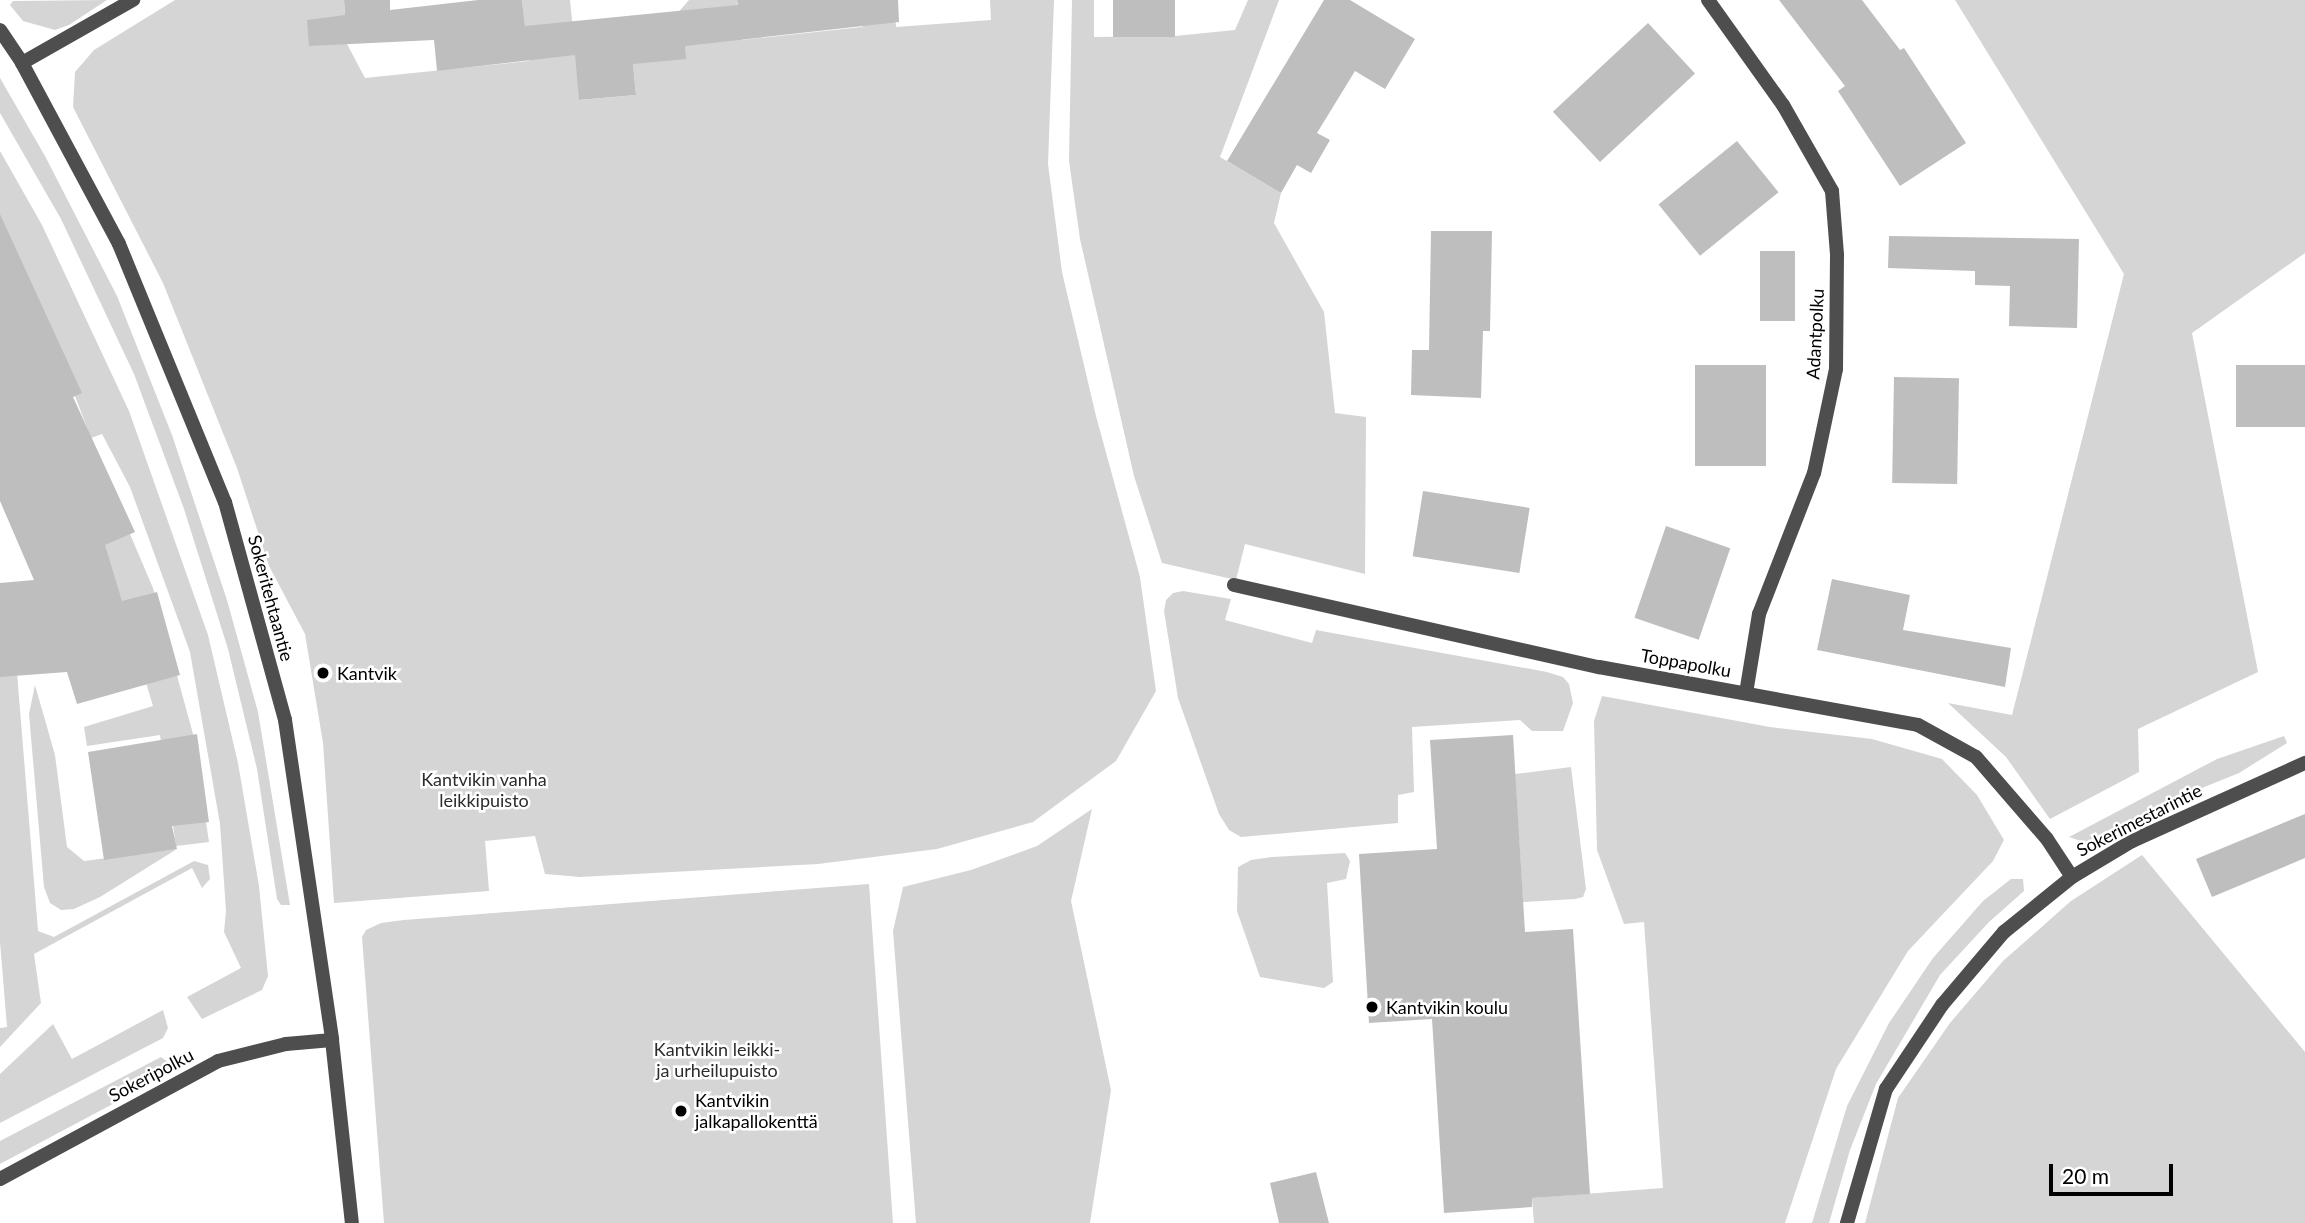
<!DOCTYPE html>
<meta charset="utf-8">
<style>
body{margin:0}
#map{position:relative;width:2305px;height:1223px;overflow:hidden;background:#fff;font-family:Lato,sans-serif}
div>[style]{position:absolute}
.green>*{inset:0;background:#d5d5d5}
.building>*{inset:0;background:#bebebe;transform-origin:0 0}
.minor>*{height:14px;margin:-7px;padding:0 7px;transform-origin:7px;border-radius:7px;background:#4e4e4e}
.tertiary>*{height:14px;margin:-7px;padding:0 7px;transform-origin:7px;border-radius:7px;background:#4e4e4e}
.dots>*{width:19px;height:19px;translate:-50% -50%;box-sizing:border-box;border:4px solid #fff;border-radius:50%}
span{translate:-50% -50%;white-space:nowrap;text-align:center;line-height:1.15;-webkit-text-stroke:5px #fff;paint-order:stroke}
.street-label{font-size:18px;color:#000}
.poi-label{font-size:18px;color:#000}
.left{translate:0 -50%;text-align:left}
.park-label{font-size:18px;color:#2c2c2c}
.scale{position:absolute;left:2049px;top:1164px;width:124px;height:32px;box-sizing:border-box;border:4px solid #000;border-top:0;padding-left:9px;font-size:21px;line-height:24px;white-space:nowrap;color:#000;-webkit-text-stroke:5px #fff;paint-order:stroke}
</style>
<div id="map">
<div class="green">
<div style="clip-path:polygon(107px 0,69px 25px,55px 30px,23px 21px,10px 5px,13px 1px)"></div>
<div style="clip-path:polygon(175px 0,344px 0,347px 44px,365px 78px,529px 61px,522px 0,570px 0,580px 100px,636px 95px,633px 64px,689px 0,737px 0,742px 40px,862px 27px,894px 0,896px 27px,991px 20px,990px 0,1054px 0,1048px 164px,1062px 272px,1096px 416px,1140px 577px,1156px 691px,1116px 761px,1033px 822px,937px 849px,818px 864px,580px 877px,545px 874px,535px 836px,485px 841px,489px 891px,334px 903px,323px 743px,305px 634px,269px 566px,237px 468px,163px 283px,73px 107px,75px 72px,94px 50px)"></div>
<div style="clip-path:polygon(1072px 0,1094px 0,1094px 37px,1175px 36px,1235px 30px,1248px 0,1279px 0,1220px 157px,1281px 193px,1274px 223px,1324px 312px,1335px 413px,1366px 417px,1365px 574px,1245px 544px,1236px 580px,1162px 563px,1134px 476px,1080px 239px,1069px 161px)"></div>
<div style="clip-path:polygon(1955px 0,2305px 0,2305px 253px,2192px 333px,2258px 672px,2138px 729px,2139px 772px,2050px 819px,2006px 757px,1948px 703px,2012px 715px,2124px 274px)"></div>
<div style="clip-path:polygon(0 78px,45px 156px,117px 296px,172px 435px,227px 600px,258px 712px,290px 905px,281px 905px,277px 899px,257px 769px,228px 649px,184px 509px,134px 374px,61px 219px,0 113px)"></div>
<div style="clip-path:polygon(0 151px,42px 225px,129px 411px,208px 635px,238px 763px,259px 886px,268px 976px,262px 990px,202px 1019px,187px 997px,241px 968px,224px 932px,226px 911px,220px 824px,190px 652px,130px 487px,102px 434px,91px 438px,62px 362px,0 231px)"></div>
<div style="clip-path:polygon(95px 452px,153px 588px,193px 734px,209px 842px,176px 846px,160px 735px,87px 746px,84px 727px,153px 706px,120px 596px,64px 467px)"></div>
<div style="clip-path:polygon(0 582px,12px 611px,38px 931px,54px 937px,194px 861px,208px 865px,210px 879px,202px 888px,192px 868px,34px 954px,41px 1003px,0 1047px,0 1028px,7px 1027px,0 942px)"></div>
<div style="clip-path:polygon(1183px 591px,1231px 599px,1225px 620px,1312px 643px,1316px 630px,1547px 672px,1563px 677px,1569px 684px,1573px 703px,1563px 731px,1532px 731px,1520px 720px,1412px 727px,1414px 792px,1398px 795px,1398px 823px,1241px 837px,1229px 830px,1219px 814px,1178px 698px,1164px 611px,1166px 600px,1173px 593px)"></div>
<div style="clip-path:polygon(35px 685px,55px 755px,67px 847px,84px 861px,177px 849px,100px 897px,74px 909px,61px 910px,50px 903px,44px 887px,29px 714px)"></div>
<div style="clip-path:polygon(1602px 696px,1770px 727px,1872px 739px,1942px 759px,1977px 795px,2004px 840px,1993px 861px,1908px 951px,1836px 1069px,1785px 1223px,1534px 1223px,1532px 1198px,1663px 1188px,1644px 922px,1624px 924px,1597px 850px,1594px 721px)"></div>
<div style="clip-path:polygon(2284px 736px,2287px 743px,2239px 773px,2187px 794px,2093px 845px,2069px 837px,2217px 759px)"></div>
<div style="clip-path:polygon(1571px 767px,1586px 889px,1583px 897px,1575px 899px,1523px 902px,1515px 774px)"></div>
<div style="clip-path:polygon(1092px 809px,1071px 901px,1111px 1090px,1090px 1223px,916px 1223px,893px 931px,903px 887px,971px 870px,1037px 846px)"></div>
<div style="clip-path:polygon(1345px 853px,1350px 861px,1346px 879px,1327px 883px,1333px 982px,1324px 988px,1260px 977px,1237px 911px,1238px 867px,1251px 860px,1272px 857px)"></div>
<div style="clip-path:polygon(2142px 855px,2305px 1052px,2305px 1223px,1865px 1223px,1898px 1098px,1950px 1023px,2003px 961px,2071px 901px)"></div>
<div style="clip-path:polygon(2011px 879px,2023px 879px,2024px 891px,1989px 922px,1940px 975px,1876px 1084px,1850px 1150px,1829px 1223px,1812px 1223px,1847px 1106px,1889px 1023px,1933px 958px,1983px 901px)"></div>
<div style="clip-path:polygon(869px 884px,893px 1223px,384px 1223px,362px 937px,366px 930px,381px 923px,404px 920px)"></div>
<div style="clip-path:polygon(163px 1010px,168px 1028px,163px 1038px,0 1123px,0 1074px,53px 1024px,72px 1059px)"></div>
<div style="clip-path:polygon(161px 1057px,172px 1065px,169px 1074px,0 1164px,0 1141px)"></div>
</div>
<div class="building">
<div style="clip-path:polygon(344px 0,390px 0,390px 10px,478px 0,522px 0,525px 26px,738px 5px,737px 0,898px 0,899px 22px,685px 46px,686px 59px,633px 64px,636px 95px,579px 100px,575px 55px,437px 71px,434px 40px,309px 46px,307px 20px,345px 15px)"></div>
<div style="left:1113px;top:0;width:62px;height:37px"></div>
<div style="clip-path:polygon(1324px 0,1350px 0,1415px 39px,1385px 89px,1355px 71px,1317px 133px,1330px 140px,1311px 173px,1297px 165px,1281px 193px,1227px 161px)"></div>
<div style="clip-path:polygon(1779px 0,1862px 0,1900px 50px,1904px 48px,1966px 143px,1900px 186px,1838px 91px,1845px 86px)"></div>
<div style="left:1648px;top:23px;width:69px;height:130px;rotate:47deg"></div>
<div style="left:1737px;top:141px;width:66px;height:101px;rotate:51deg"></div>
<div style="clip-path:polygon(0 214px,82px 393px,73px 397px,135px 532px,105px 545px,122px 601px,157px 592px,180px 675px,77px 704px,67px 672px,0 677px,0 583px,34px 580px,0 501px)"></div>
<div style="clip-path:polygon(1431px 231px,1492px 231px,1490px 331px,1483px 331px,1481px 398px,1411px 395px,1412px 350px,1429px 350px)"></div>
<div style="clip-path:polygon(1889px 236px,2079px 239px,2077px 328px,2009px 326px,2010px 286px,1975px 285px,1975px 271px,1888px 268px)"></div>
<div style="left:1760px;top:251px;width:35px;height:70px"></div>
<div style="left:1695px;top:365px;width:71px;height:101px"></div>
<div style="left:2305px;top:365px;width:62px;height:69px;rotate:90deg"></div>
<div style="left:1894px;top:377px;width:65px;height:106px;rotate:1deg"></div>
<div style="left:1423px;top:491px;width:108px;height:66px;rotate:9deg"></div>
<div style="left:1666px;top:526px;width:68px;height:97px;rotate:19deg"></div>
<div style="clip-path:polygon(1832px 579px,1910px 595px,1903px 630px,2011px 648px,2005px 687px,1817px 650px)"></div>
<div style="clip-path:polygon(197px 734px,209px 822px,172px 826px,177px 849px,104px 860px,88px 752px)"></div>
<div style="clip-path:polygon(1513px 735px,1525px 932px,1573px 929px,1590px 1194px,1532px 1198px,1532px 1207px,1444px 1213px,1432px 1019px,1369px 1023px,1359px 854px,1437px 849px,1430px 740px)"></div>
<div style="clip-path:polygon(2305px 814px,2305px 858px,2212px 897px,2196px 859px)"></div>
<div style="clip-path:polygon(1316px 1172px,1329px 1223px,1279px 1223px,1270px 1183px)"></div>
</div>
<div class="minor">
<div style="left:1708px;top:0;width:129px;rotate:54.5deg"></div>
<div style="left:1783px;top:105px;width:99px;rotate:60.3deg"></div>
<div style="left:1832px;top:191px;width:64px;rotate:85.5deg"></div>
<div style="left:1837px;top:255px;width:114px;rotate:90.5deg"></div>
<div style="left:1836px;top:369px;width:106px;rotate:101.9deg"></div>
<div style="left:1814px;top:473px;width:151px;rotate:111.3deg"></div>
<div style="left:1759px;top:614px;width:80px;rotate:99.3deg"></div>
<div style="left:22px;top:63px;width:128px;rotate:-29.6deg"></div>
<div style="left:1234px;top:585px;width:374px;rotate:12.7deg"></div>
<div style="left:1599px;top:667px;width:324px;rotate:10.3deg"></div>
<div style="left:1918px;top:725px;width:66px;rotate:28.9deg"></div>
<div style="left:1976px;top:757px;width:108px;rotate:49.1deg"></div>
<div style="left:2047px;top:839px;width:45px;rotate:56.7deg"></div>
<div style="left:0;top:1179px;width:248px;rotate:-28.4deg"></div>
<div style="left:218px;top:1061px;width:70px;rotate:-14deg"></div>
<div style="left:286px;top:1044px;width:46px;rotate:-5deg"></div>
<div style="left:1847px;top:1223px;width:140px;rotate:-73.8deg"></div>
<div style="left:1886px;top:1089px;width:101px;rotate:-56.3deg"></div>
<div style="left:1942px;top:1005px;width:96px;rotate:-49.7deg"></div>
<div style="left:2004px;top:932px;width:87px;rotate:-39deg"></div>
<div style="left:2072px;top:877px;width:70px;rotate:-31deg"></div>
<div style="left:2132px;top:841px;width:190px;rotate:-24.3deg"></div>
</div>
<div class="tertiary">
<div style="left:0;top:30px;width:40px;rotate:56deg"></div>
<div style="left:22px;top:63px;width:205px;rotate:61.8deg"></div>
<div style="left:119px;top:244px;width:279px;rotate:67.7deg"></div>
<div style="left:225px;top:502px;width:226px;rotate:74.6deg"></div>
<div style="left:285px;top:720px;width:323px;rotate:81.6deg"></div>
<div style="left:332px;top:1040px;width:184px;rotate:83.8deg"></div>
</div>
<div class="dots">
<div style="left:323px;top:673px;background:#000"></div>
<div style="left:1372px;top:1007px;background:#000"></div>
<div style="left:681px;top:1111px;background:#000"></div>
</div>
<div class="street-label">
<span style="left:1815px;top:334px;rotate:-87deg">Adantpolku</span>
<span style="left:271px;top:598px;rotate:75deg">Sokeritehtaantie</span>
<span style="left:1686px;top:663px;rotate:10deg">Toppapolku</span>
<span style="left:2139px;top:820px;rotate:-27deg">Sokerimestarintie</span>
<span style="left:151px;top:1075px;rotate:-28deg">Sokeripolku</span>
</div>
<div class="poi-label">
<span class="left" style="left:337px;top:673px">Kantvik</span>
<span class="left" style="left:1386px;top:1007px">Kantvikin koulu</span>
<span class="left" style="left:695px;top:1111px">Kantvikin<br>jalkapallokenttä</span>
</div>
<div class="park-label">
<span style="left:484px;top:790px">Kantvikin vanha<br>leikkipuisto</span>
<span style="left:717px;top:1060px">Kantvikin leikki-<br>ja urheilupuisto</span>
</div>
<div class="scale">20 m</div>
</div>
